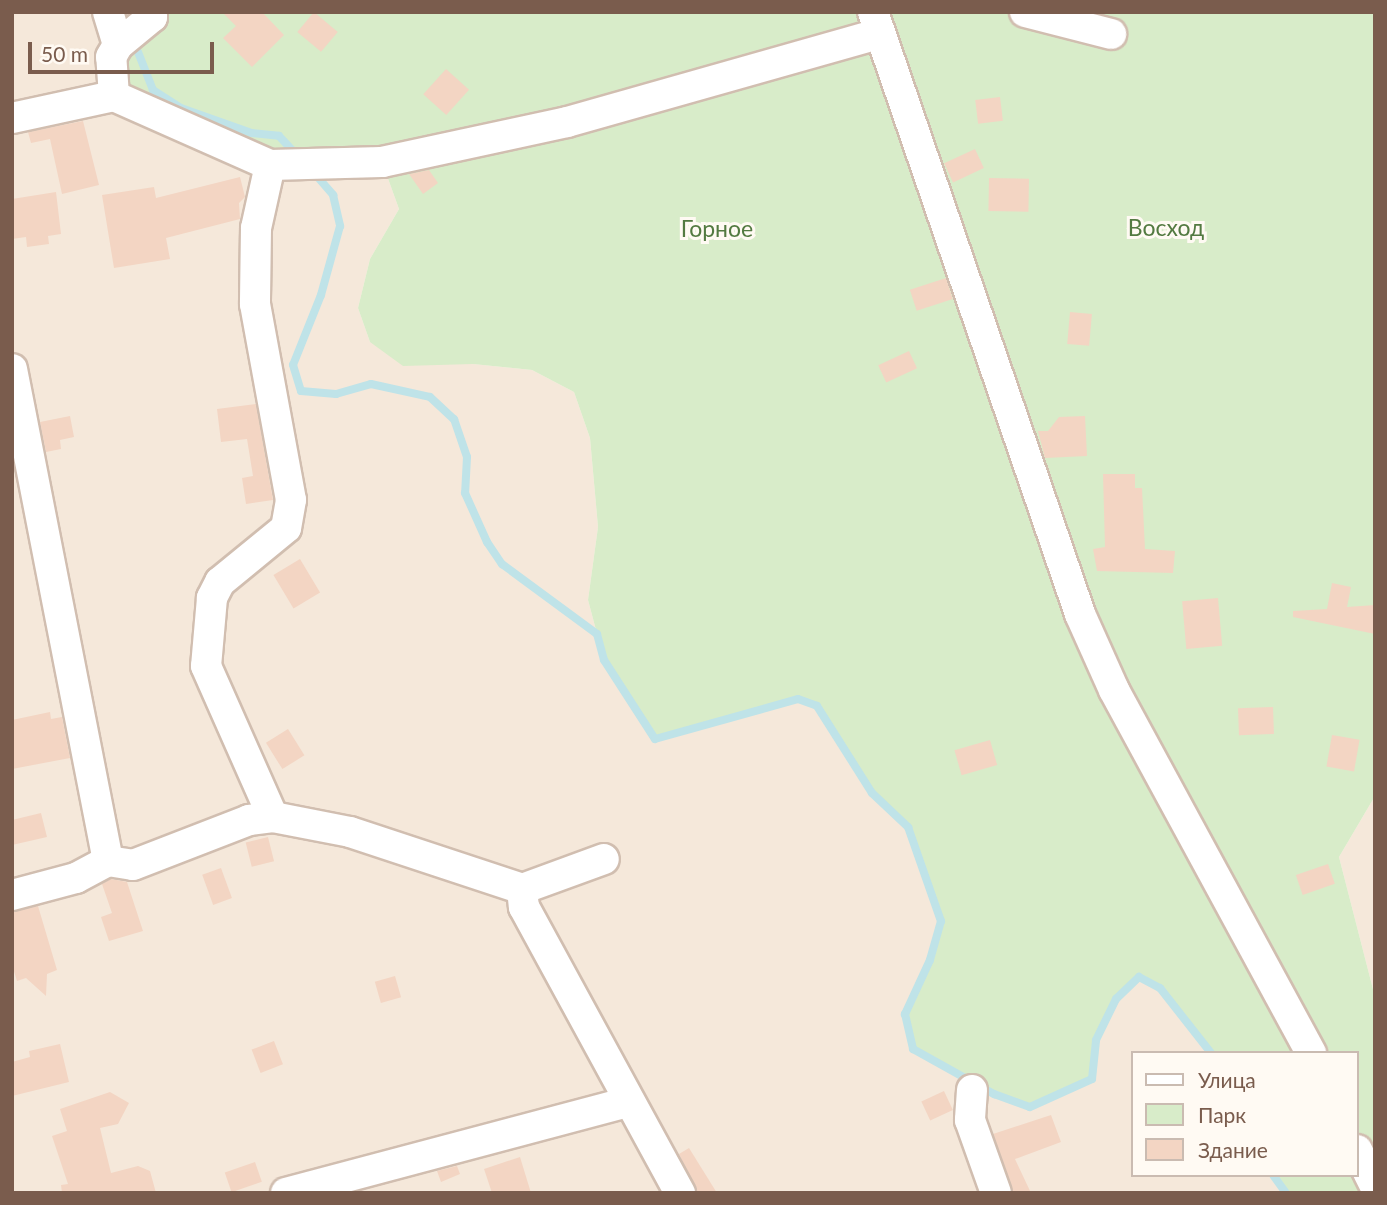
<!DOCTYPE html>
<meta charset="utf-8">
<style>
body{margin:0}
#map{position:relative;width:1387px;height:1205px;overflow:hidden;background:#fdf6ec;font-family:Lato,sans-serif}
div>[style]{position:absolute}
.residential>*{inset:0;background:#f5e8da}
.green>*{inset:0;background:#d8ecc9}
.stream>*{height:8px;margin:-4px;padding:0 4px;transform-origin:4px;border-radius:4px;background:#bfe3e8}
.building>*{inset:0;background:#f3d5c3;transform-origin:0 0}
.roads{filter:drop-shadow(2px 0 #d1beb0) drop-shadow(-2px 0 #d1beb0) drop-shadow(0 2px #d1beb0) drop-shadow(0 -2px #d1beb0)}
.minor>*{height:30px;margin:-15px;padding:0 15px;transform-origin:15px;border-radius:15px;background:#fff}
span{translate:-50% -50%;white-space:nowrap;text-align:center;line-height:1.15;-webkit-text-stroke:6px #fffaf3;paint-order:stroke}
.park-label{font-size:23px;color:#537a41}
.frame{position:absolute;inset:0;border:14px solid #7a5c4d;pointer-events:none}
.legend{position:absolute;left:1131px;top:1051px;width:228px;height:126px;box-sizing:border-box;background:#fffaf3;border:2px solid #cabbb1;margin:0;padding:9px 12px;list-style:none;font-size:21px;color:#7a5c4d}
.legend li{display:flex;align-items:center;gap:14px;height:35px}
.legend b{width:35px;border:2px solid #cabbb1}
.scale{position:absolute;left:28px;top:42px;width:186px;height:32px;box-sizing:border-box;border:4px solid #7a5c4d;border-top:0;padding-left:9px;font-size:21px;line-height:24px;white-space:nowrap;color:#7a5c4d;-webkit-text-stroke:5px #fffaf3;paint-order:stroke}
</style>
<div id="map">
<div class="residential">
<div style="clip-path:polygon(12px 12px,149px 12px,382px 162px,399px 209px,370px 259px,358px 308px,370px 342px,473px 364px,532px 370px,574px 392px,590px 438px,598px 527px,588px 600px,604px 660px,655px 739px,798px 699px,817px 706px,872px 793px,908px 827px,941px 921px,930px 960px,905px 1014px,913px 1049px,994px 1094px,1092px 1079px,1096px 1040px,1116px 999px,1139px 977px,1160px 988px,1211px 1053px,1133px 1053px,1133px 1175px,1273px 1175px,1286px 1193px,12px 1193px)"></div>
<div style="clip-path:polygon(1375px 796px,1375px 997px,1339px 857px)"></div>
</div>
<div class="green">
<div style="clip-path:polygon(149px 12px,1375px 12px,1375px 796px,1339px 857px,1375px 997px,1375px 1193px,1286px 1193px,1273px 1175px,1357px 1175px,1357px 1053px,1211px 1053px,1161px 988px,1140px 977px,1116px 999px,1096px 1040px,1092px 1079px,1030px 1107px,994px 1094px,913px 1049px,905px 1014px,930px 960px,941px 921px,908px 827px,872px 793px,817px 705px,798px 699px,655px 739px,604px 660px,588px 600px,598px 527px,590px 438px,574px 392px,532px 370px,473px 364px,403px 366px,370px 342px,358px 308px,370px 259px,399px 209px,382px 162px,270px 165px,114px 96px,118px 45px)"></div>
</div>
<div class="stream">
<div style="left:138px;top:52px;width:41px;rotate:68.5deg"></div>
<div style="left:153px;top:90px;width:33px;rotate:33deg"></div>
<div style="left:181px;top:108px;width:75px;rotate:19.4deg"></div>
<div style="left:252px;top:133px;width:27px;rotate:6deg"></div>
<div style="left:279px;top:136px;width:23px;rotate:47deg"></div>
<div style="left:315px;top:174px;width:28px;rotate:49deg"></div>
<div style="left:333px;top:195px;width:32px;rotate:77deg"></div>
<div style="left:340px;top:226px;width:72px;rotate:105.4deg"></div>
<div style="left:321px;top:295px;width:75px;rotate:111.8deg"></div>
<div style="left:293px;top:365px;width:27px;rotate:73deg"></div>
<div style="left:301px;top:391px;width:35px;rotate:5deg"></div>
<div style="left:336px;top:394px;width:36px;rotate:-16deg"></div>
<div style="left:371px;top:384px;width:60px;rotate:12.4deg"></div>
<div style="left:430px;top:397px;width:33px;rotate:43deg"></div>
<div style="left:454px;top:419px;width:40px;rotate:71.1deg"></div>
<div style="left:467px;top:457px;width:36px;rotate:93deg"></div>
<div style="left:465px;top:493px;width:54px;rotate:65.8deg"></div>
<div style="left:487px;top:542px;width:27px;rotate:56deg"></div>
<div style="left:502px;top:564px;width:118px;rotate:36.4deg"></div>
<div style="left:597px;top:634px;width:27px;rotate:75deg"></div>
<div style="left:604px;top:660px;width:94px;rotate:57.2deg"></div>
<div style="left:655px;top:739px;width:148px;rotate:-15.6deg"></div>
<div style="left:798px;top:699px;width:20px;rotate:20deg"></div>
<div style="left:817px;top:706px;width:103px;rotate:57.7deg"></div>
<div style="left:872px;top:793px;width:50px;rotate:43.4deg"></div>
<div style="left:908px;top:827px;width:100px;rotate:70.7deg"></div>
<div style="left:941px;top:921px;width:41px;rotate:105.8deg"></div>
<div style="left:930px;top:960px;width:60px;rotate:114.8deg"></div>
<div style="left:905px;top:1014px;width:36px;rotate:77deg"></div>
<div style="left:913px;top:1049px;width:93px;rotate:29.1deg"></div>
<div style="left:994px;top:1094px;width:38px;rotate:20deg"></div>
<div style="left:1030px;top:1107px;width:68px;rotate:-24.3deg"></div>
<div style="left:1092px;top:1079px;width:39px;rotate:-84deg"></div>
<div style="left:1096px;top:1040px;width:46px;rotate:-64deg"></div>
<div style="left:1116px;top:999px;width:32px;rotate:-44deg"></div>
<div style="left:1139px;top:977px;width:24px;rotate:28deg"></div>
<div style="left:1160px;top:988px;width:83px;rotate:51.9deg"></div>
<div style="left:1273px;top:1175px;width:22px;rotate:54deg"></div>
</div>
<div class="building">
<div style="clip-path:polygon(222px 12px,262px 12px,284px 35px,252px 67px,223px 38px,236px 26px)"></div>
<div style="left:314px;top:12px;width:31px;height:26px;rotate:40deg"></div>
<div style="left:446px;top:69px;width:31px;height:34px;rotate:42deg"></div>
<div style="left:1000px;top:97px;width:24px;height:25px;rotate:83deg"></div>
<div style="clip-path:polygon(83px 121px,99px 185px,62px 194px,50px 139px,31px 143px,28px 132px)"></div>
<div style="left:975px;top:149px;width:21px;height:34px;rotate:65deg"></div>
<div style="clip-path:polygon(429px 170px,438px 183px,423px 194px,409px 174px)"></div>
<div style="clip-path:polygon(240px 177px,245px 197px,239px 203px,240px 219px,166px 238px,170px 259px,114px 268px,102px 195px,154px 187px,156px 198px)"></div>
<div style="left:989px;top:178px;width:40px;height:33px;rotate:1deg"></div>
<div style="clip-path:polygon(56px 192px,61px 234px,48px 236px,49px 244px,27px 247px,26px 237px,12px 239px,12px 199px)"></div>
<div style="left:946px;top:278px;width:22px;height:38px;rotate:72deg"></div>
<div style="left:1070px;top:312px;width:22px;height:32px;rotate:5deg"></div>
<div style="left:909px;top:351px;width:19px;height:34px;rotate:65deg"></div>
<div style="clip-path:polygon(256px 404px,273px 500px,246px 504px,242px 478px,253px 476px,247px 439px,221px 442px,217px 409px)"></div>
<div style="clip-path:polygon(70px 416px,74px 437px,60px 440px,61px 449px,46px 452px,40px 422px)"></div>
<div style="clip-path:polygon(1085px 416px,1087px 456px,1045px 458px,1038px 431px,1048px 431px,1059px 417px)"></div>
<div style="clip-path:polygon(1103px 474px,1135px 474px,1135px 488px,1142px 488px,1145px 549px,1175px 551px,1173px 573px,1097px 571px,1093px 549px,1105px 547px)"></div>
<div style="left:300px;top:559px;width:39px;height:31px;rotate:59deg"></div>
<div style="clip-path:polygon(1332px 583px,1351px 587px,1347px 607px,1375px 605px,1375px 634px,1293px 617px,1293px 611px,1327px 609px)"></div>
<div style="left:1218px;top:598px;width:48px;height:36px;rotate:85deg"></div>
<div style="left:1273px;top:707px;width:27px;height:35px;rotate:88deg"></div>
<div style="clip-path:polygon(50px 712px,51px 719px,62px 717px,70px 758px,12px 769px,12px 720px)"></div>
<div style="left:288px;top:729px;width:31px;height:26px;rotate:58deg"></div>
<div style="left:1332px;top:735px;width:28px;height:32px;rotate:10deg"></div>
<div style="left:990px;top:740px;width:26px;height:37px;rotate:74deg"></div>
<div style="clip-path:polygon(41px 813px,47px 837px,12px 845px,12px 820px)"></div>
<div style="left:268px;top:837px;width:25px;height:23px;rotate:76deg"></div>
<div style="left:1328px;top:864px;width:21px;height:34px;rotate:71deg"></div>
<div style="left:221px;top:868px;width:32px;height:20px;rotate:70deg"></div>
<div style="clip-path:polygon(111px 879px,127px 882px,143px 931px,109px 941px,101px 917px,112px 913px,102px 884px)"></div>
<div style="clip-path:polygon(38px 906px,57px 970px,47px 974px,46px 996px,26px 978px,17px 981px,12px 965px,12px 912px)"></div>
<div style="left:395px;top:976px;width:22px;height:21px;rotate:74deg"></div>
<div style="left:274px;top:1041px;width:25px;height:24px;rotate:69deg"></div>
<div style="clip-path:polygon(60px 1044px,69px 1082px,12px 1096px,12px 1062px,30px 1057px,29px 1051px)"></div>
<div style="left:944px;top:1091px;width:21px;height:25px;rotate:65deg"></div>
<div style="clip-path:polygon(110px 1092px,129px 1103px,118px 1124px,100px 1128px,111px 1173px,138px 1166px,150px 1171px,156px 1193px,62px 1193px,61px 1185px,68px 1184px,52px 1136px,67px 1131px,60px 1109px)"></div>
<div style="clip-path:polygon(1051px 1115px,1061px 1142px,1015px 1159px,1031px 1193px,1013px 1193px,993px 1134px)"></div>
<div style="clip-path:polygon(689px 1148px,717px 1193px,697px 1193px,679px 1154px)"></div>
<div style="clip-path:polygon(520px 1157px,531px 1193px,492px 1193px,484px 1169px)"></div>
<div style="left:255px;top:1162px;width:21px;height:32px;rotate:71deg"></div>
<div style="clip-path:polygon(457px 1166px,460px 1174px,441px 1182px,437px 1171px)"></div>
</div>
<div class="roads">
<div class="minor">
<div style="left:108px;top:12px;width:34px;rotate:73deg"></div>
<div style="left:873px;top:12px;width:637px;rotate:71.02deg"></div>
<div style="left:1080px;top:614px;width:83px;rotate:65.9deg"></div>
<div style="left:1114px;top:690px;width:413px;rotate:61.5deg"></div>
<div style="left:1025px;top:12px;width:89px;rotate:14.3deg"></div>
<div style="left:114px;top:96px;width:39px;rotate:-94deg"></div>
<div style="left:111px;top:57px;width:14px;rotate:-60deg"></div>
<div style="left:118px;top:45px;width:44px;rotate:-39.5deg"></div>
<div style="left:152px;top:17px;width:6px;rotate:-121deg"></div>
<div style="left:12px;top:118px;width:104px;rotate:-12.2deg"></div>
<div style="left:114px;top:96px;width:171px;rotate:23.9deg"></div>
<div style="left:270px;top:165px;width:112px;rotate:-1.5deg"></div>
<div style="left:382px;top:162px;width:189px;rotate:-12.2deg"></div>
<div style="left:567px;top:122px;width:323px;rotate:-15.8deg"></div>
<div style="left:270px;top:165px;width:65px;rotate:102.5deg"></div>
<div style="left:256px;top:228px;width:76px;rotate:90.8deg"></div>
<div style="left:255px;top:304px;width:199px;rotate:79.6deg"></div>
<div style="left:291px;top:500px;width:28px;rotate:100deg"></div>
<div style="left:286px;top:528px;width:85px;rotate:140.7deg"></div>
<div style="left:220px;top:582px;width:18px;rotate:117deg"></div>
<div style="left:212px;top:598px;width:68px;rotate:95deg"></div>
<div style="left:206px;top:666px;width:165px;rotate:66.1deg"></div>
<div style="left:12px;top:369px;width:501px;rotate:78.96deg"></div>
<div style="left:522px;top:889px;width:18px;rotate:84deg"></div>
<div style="left:524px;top:907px;width:326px;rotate:61.4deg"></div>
<div style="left:12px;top:895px;width:66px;rotate:-14.9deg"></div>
<div style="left:76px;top:878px;width:36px;rotate:-28deg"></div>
<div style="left:108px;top:861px;width:25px;rotate:9deg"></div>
<div style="left:133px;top:865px;width:124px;rotate:-21.2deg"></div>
<div style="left:249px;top:820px;width:24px;rotate:-7deg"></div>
<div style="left:273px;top:817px;width:78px;rotate:11deg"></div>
<div style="left:350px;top:832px;width:181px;rotate:18.3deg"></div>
<div style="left:522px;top:889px;width:87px;rotate:-20.1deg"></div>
<div style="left:972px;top:1090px;width:30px;rotate:94deg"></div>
<div style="left:970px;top:1120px;width:77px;rotate:70.4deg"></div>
<div style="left:1357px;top:1150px;width:40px;rotate:63.4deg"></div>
<div style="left:286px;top:1193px;width:353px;rotate:-14.9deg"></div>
</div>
</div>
<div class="park-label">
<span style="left:1166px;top:227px">Восход</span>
<span style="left:717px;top:228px">Горное</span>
</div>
<div class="frame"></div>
<ul class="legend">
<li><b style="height:9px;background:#fff"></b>Улица</li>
<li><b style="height:19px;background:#d8ecc9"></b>Парк</li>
<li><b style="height:19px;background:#f3d5c3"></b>Здание</li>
</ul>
<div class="scale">50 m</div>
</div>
